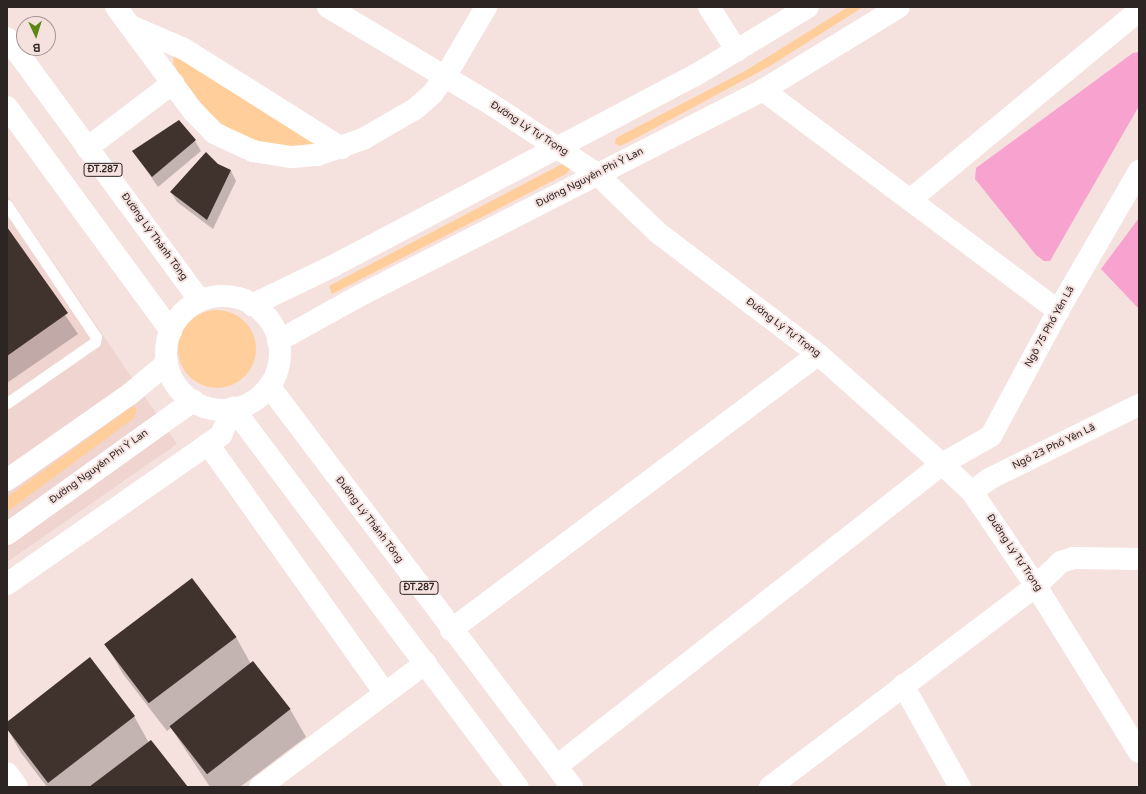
<!DOCTYPE html>
<meta charset="utf-8">
<style>
body{margin:0}
#map{position:relative;width:1146px;height:794px;overflow:hidden;background:#f5e1de;font-family:"Varela Round",sans-serif}
div>[style]{position:absolute}
.built>*{inset:0;background:#f0d4d0}
.green>*{inset:0;background:#ffce9a}
.round{border-radius:50%}
.water>*{inset:0;background:#f8a2d0}
.shadow>*{inset:0;background:#0003}
.building>*{inset:0;background:#40332d;transform-origin:0 0}
.service>*{height:11px;margin:-5.5px;padding:0 5.5px;transform-origin:5.5px;border-radius:5.5px;background:#fff}
.minor>*{height:22px;margin:-11px;padding:0 11px;transform-origin:11px;border-radius:11px;background:#fff}
.secondary>*{height:22px;margin:-11px;padding:0 11px;transform-origin:11px;border-radius:11px;background:#fff}
.primary>*{height:22px;margin:-11px;padding:0 11px;transform-origin:11px;border-radius:11px;background:#fff}
.primary>.ring{margin:-11px;padding:0;box-sizing:content-box;background:none;border:22px solid #fff;border-radius:50%}
span{translate:-50% -50%;white-space:nowrap;text-align:center;line-height:1.15;-webkit-text-stroke:4px #f5e1de;paint-order:stroke}
.shield-label span{padding:1px 3px;background:#f5e1de;border:1px solid;border-radius:3px;-webkit-text-stroke-width:0}
.shield-label{font-size:9px;color:#2c2524;font-weight:700}
.street-label{font-size:10px;color:#2c2524}
.frame{position:absolute;inset:0;border:8px solid #2c2524;pointer-events:none}
.north{position:absolute;left:16px;top:16px;width:40px;height:40px;box-sizing:border-box;background:#f5e1de;border:1px solid #a59694;border-radius:50%;rotate:176deg;font-size:11px;font-weight:700;line-height:16px;text-align:center;color:#2c2524}
.north::after{content:'';display:block;margin:auto;width:14px;height:18px;background:#5d8714;clip-path:polygon(50% 0,100% 100%,50% 72%,0 100%)}
</style>
<div id="map">
<div class="built">
<div style="clip-path:polygon(7px 194px,177px 444px,7px 562px)"></div>
</div>
<div class="green">
<div style="clip-path:polygon(848px 7px,863px 7px,770px 66px,627px 143px,619px 146px,615px 143px,616px 138px,745px 71px)"></div>
<div style="clip-path:polygon(174px 54px,316px 142px,315px 145px,293px 153px,231px 132px,193px 98px,173px 63px)"></div>
<div style="clip-path:polygon(564px 163px,571px 168px,566px 174px,332px 294px,329px 286px)"></div>
<div class="round" style="left:178px;top:310px;width:78px;height:78px"></div>
<div style="clip-path:polygon(133px 406px,137px 409px,134px 418px,7px 512px,7px 497px)"></div>
</div>
<div class="water">
<div style="clip-path:polygon(1139px 52px,1139px 106px,1050px 261px,1044px 261px,1036px 255px,975px 179px,976px 168px,1133px 53px)"></div>
<div style="clip-path:polygon(1139px 218px,1139px 309px,1101px 269px)"></div>
</div>
<div class="shadow">
<div style="clip-path:polygon(195px 141px,201px 151px,158px 187px,133px 151px)"></div>
<div style="clip-path:polygon(218px 164px,231px 171px,236px 181px,213px 229px,177px 202px,171px 192px)"></div>
<div style="clip-path:polygon(7px 229px,78px 334px,7px 383px)"></div>
<div style="clip-path:polygon(236px 637px,251px 664px,290px 709px,306px 737px,240px 787px,210px 787px,171px 728px,167px 731px,123px 674px,107px 646px)"></div>
<div style="clip-path:polygon(134px 716px,149px 743px,187px 787px,47px 787px,21px 753px,7px 728px,7px 723px)"></div>
</div>
<div class="building">
<div style="clip-path:polygon(179px 120px,196px 140px,152px 177px,132px 151px)"></div>
<div style="clip-path:polygon(206px 152px,218px 164px,231px 170px,207px 220px,170px 192px)"></div>
<div style="clip-path:polygon(7px 227px,68px 313px,7px 356px)"></div>
<div style="left:192px;top:578px;width:74px;height:110px;rotate:53deg"></div>
<div style="clip-path:polygon(90px 657px,135px 716px,48px 783px,7px 729px,7px 722px)"></div>
<div style="left:253px;top:661px;width:61px;height:106px;rotate:52deg"></div>
<div style="clip-path:polygon(151px 740px,188px 787px,89px 787px)"></div>
</div>
<div class="service">
<div style="left:7px;top:205px;width:159px;rotate:56deg"></div>
<div style="left:96px;top:337px;width:5px;rotate:101deg"></div>
<div style="left:95px;top:342px;width:107px;rotate:145.3deg"></div>
</div>
<div class="minor">
<div style="left:116px;top:7px;width:129px;rotate:53.5deg"></div>
<div style="left:193px;top:111px;width:30px;rotate:46deg"></div>
<div style="left:214px;top:133px;width:43px;rotate:24.8deg"></div>
<div style="left:253px;top:151px;width:39px;rotate:9deg"></div>
<div style="left:292px;top:157px;width:25px;rotate:-5deg"></div>
<div style="left:317px;top:155px;width:49px;rotate:-19.2deg"></div>
<div style="left:363px;top:139px;width:60px;rotate:-30deg"></div>
<div style="left:415px;top:109px;width:23px;rotate:-41deg"></div>
<div style="left:432px;top:94px;width:21px;rotate:-53deg"></div>
<div style="left:445px;top:77px;width:81px;rotate:-59.6deg"></div>
<div style="left:709px;top:7px;width:52px;rotate:57.5deg"></div>
<div style="left:131px;top:26px;width:58px;rotate:23.5deg"></div>
<div style="left:184px;top:49px;width:186px;rotate:32.2deg"></div>
<div style="left:763px;top:90px;width:369px;rotate:36.8deg"></div>
<div style="left:87px;top:148px;width:108px;rotate:-37.1deg"></div>
<div style="left:910px;top:200px;width:295px;rotate:-39.6deg"></div>
<div style="left:208px;top:444px;width:305px;rotate:54.6deg"></div>
<div style="left:972px;top:492px;width:21px;rotate:-37deg"></div>
<div style="left:989px;top:479px;width:167px;rotate:-26.3deg"></div>
<div style="left:7px;top:584px;width:261px;rotate:-34.8deg"></div>
<div style="left:221px;top:435px;width:30px;rotate:-66deg"></div>
<div style="left:451px;top:630px;width:459px;rotate:-36.9deg"></div>
<div style="left:903px;top:685px;width:117px;rotate:60.8deg"></div>
<div style="left:557px;top:766px;width:489px;rotate:-38.1deg"></div>
<div style="left:942px;top:464px;width:56px;rotate:-29.7deg"></div>
<div style="left:991px;top:436px;width:142px;rotate:-61.8deg"></div>
<div style="left:1058px;top:311px;width:162px;rotate:-59.9deg"></div>
<div style="left:7px;top:773px;width:17px;rotate:54deg"></div>
<div style="left:260px;top:787px;width:207px;rotate:-36.8deg"></div>
<div style="left:770px;top:787px;width:333px;rotate:-37.1deg"></div>
<div style="left:1036px;top:586px;width:35px;rotate:-44deg"></div>
<div style="left:1061px;top:562px;width:13px;rotate:-18deg"></div>
<div style="left:1073px;top:558px;width:66px;rotate:0.9deg"></div>
</div>
<div class="secondary">
<div style="left:328px;top:7px;width:190px;rotate:30.8deg"></div>
<div style="left:491px;top:104px;width:127px;rotate:33.4deg"></div>
<div style="left:597px;top:174px;width:83px;rotate:44deg"></div>
<div style="left:657px;top:232px;width:202px;rotate:37.2deg"></div>
<div style="left:818px;top:354px;width:166px;rotate:41.6deg"></div>
<div style="left:942px;top:464px;width:41px;rotate:43deg"></div>
<div style="left:972px;top:492px;width:114px;rotate:55.8deg"></div>
<div style="left:1036px;top:586px;width:195px;rotate:58.2deg"></div>
</div>
<div class="primary">
<div style="left:7px;top:38px;width:326px;rotate:53.7deg"></div>
<div style="left:7px;top:107px;width:278px;rotate:53.8deg"></div>
<div class="ring" style="left:166px;top:296px;width:92px;height:92px"></div>
<div style="left:252px;top:305px;width:90px;rotate:-25.7deg"></div>
<div style="left:333px;top:266px;width:408px;rotate:-27.8deg"></div>
<div style="left:694px;top:76px;width:133px;rotate:-31.2deg"></div>
<div style="left:278px;top:341px;width:95px;rotate:-29deg"></div>
<div style="left:361px;top:295px;width:451px;rotate:-27deg"></div>
<div style="left:763px;top:90px;width:159px;rotate:-31.4deg"></div>
<div style="left:269px;top:386px;width:503px;rotate:52.92deg"></div>
<div style="left:233px;top:408px;width:474px;rotate:53.1deg"></div>
<div style="left:7px;top:480px;width:150px;rotate:-35deg"></div>
<div style="left:130px;top:394px;width:48px;rotate:-40deg"></div>
<div style="left:7px;top:534px;width:229px;rotate:-35.6deg"></div>
</div>
<div class="shield-label">
<span style="left:103px;top:170px">ĐT.287</span>
<span style="left:419px;top:588px">ĐT.287</span>
</div>
<div class="street-label">
<span style="left:529px;top:129px;rotate:33deg">Đường Lý Tự Trọng</span>
<span style="left:590px;top:178px;rotate:-27deg">Đường Nguyên Phi Ỷ Lan</span>
<span style="left:154px;top:237px;rotate:54deg">Đường Lý Thánh Tông</span>
<span style="left:1050px;top:327px;rotate:-61deg">Ngõ 75 Phố Yên Lã</span>
<span style="left:783px;top:328px;rotate:37deg">Đường Lý Tự Trọng</span>
<span style="left:1054px;top:447px;rotate:-26deg">Ngõ 23 Phố Yên Lã</span>
<span style="left:99px;top:467px;rotate:-36deg">Đường Nguyên Phi Ỷ Lan</span>
<span style="left:369px;top:520px;rotate:53deg">Đường Lý Thánh Tông</span>
<span style="left:1014px;top:553px;rotate:56deg">Đường Lý Tự Trọng</span>
</div>
<div class="frame"></div>
<div class="north">B</div>
</div>
